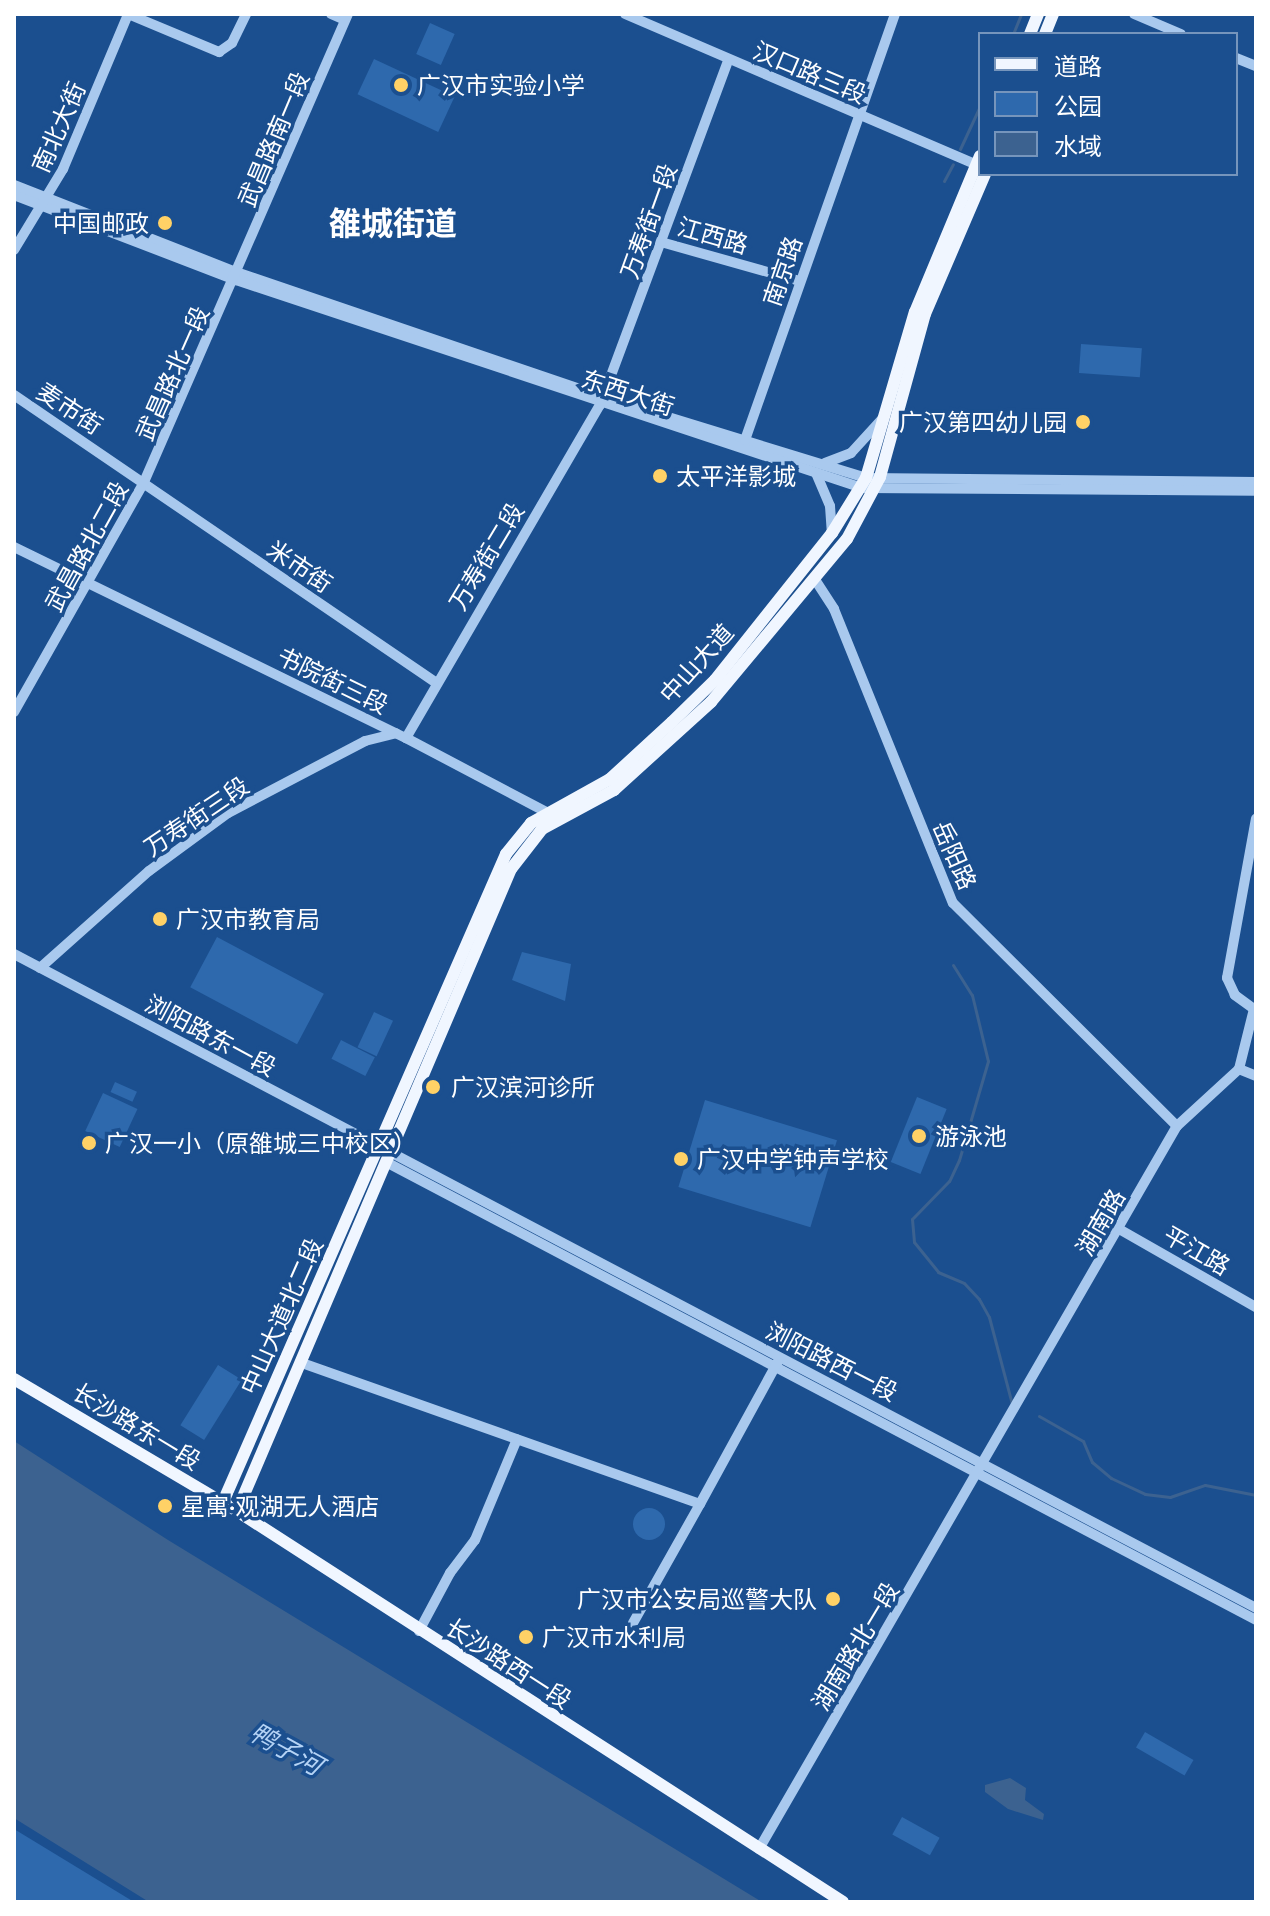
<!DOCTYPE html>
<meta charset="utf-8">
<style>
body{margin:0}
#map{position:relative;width:1270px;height:1916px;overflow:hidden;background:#1b4f8f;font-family:Lato,"Noto Sans SC",sans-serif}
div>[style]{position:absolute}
.green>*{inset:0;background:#2e69ad;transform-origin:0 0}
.round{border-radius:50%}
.water>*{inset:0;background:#3c6290}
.stream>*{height:3px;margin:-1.5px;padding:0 1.5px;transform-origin:1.5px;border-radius:1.5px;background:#3c6290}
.minor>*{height:10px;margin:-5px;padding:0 5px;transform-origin:5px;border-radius:5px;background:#a9c9ee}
.major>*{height:12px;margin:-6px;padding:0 6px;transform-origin:6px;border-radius:6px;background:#f0f6ff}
.dots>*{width:22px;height:22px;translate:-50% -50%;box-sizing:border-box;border:4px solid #1b4f8f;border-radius:50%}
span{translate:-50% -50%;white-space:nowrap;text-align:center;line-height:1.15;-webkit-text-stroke:7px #1b4f8f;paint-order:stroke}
.street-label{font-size:24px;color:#fff}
.poi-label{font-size:24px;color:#fff}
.left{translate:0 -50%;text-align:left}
.right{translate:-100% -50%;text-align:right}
.water-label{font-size:26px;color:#b5d3f5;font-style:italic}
.district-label{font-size:32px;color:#fff;font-weight:700}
.frame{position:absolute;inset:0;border:16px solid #fff;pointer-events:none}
.legend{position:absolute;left:978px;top:32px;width:260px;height:144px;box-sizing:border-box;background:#1b4f8f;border:2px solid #7695bc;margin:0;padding:10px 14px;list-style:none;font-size:24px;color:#fff}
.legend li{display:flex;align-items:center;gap:16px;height:40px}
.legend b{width:40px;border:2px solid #7695bc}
</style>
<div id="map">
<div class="green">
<div style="left:430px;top:23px;width:27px;height:34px;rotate:24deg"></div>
<div style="left:374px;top:59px;width:89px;height:39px;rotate:25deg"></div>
<div style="left:1081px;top:344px;width:61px;height:29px;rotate:4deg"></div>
<div style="left:217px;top:937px;width:121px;height:57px;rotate:28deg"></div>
<div style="clip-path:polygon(522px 952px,571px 964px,565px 1001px,512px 980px)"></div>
<div style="left:374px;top:1012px;width:21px;height:39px;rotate:25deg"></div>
<div style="left:341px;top:1040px;width:38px;height:21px;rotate:27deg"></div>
<div style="left:115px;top:1082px;width:24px;height:11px;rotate:24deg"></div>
<div style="left:103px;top:1093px;width:38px;height:42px;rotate:25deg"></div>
<div style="left:917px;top:1097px;width:32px;height:70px;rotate:22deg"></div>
<div style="left:705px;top:1100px;width:138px;height:91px;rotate:17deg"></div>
<div style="left:218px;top:1365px;width:28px;height:71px;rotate:32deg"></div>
<div class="round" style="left:633px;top:1508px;width:32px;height:32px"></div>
<div style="left:1145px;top:1732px;width:56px;height:18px;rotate:30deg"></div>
<div style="left:902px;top:1817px;width:43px;height:20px;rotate:29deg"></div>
<div style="clip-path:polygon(14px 1829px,134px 1902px,14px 1902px)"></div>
</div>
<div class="water">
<div style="clip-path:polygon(14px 1441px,168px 1540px,762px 1902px,149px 1902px,14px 1818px)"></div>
<div style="clip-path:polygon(1010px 1778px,1026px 1788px,1025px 1800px,1044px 1814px,1043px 1820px,1008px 1809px,985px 1792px,985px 1785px)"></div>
</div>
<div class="stream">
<div style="left:1013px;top:34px;width:22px;rotate:-68deg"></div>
<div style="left:960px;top:149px;width:47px;rotate:-65.1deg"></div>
<div style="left:944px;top:181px;width:19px;rotate:-62deg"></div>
<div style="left:953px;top:965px;width:36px;rotate:58deg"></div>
<div style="left:972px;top:995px;width:68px;rotate:76.4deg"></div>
<div style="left:988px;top:1061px;width:103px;rotate:106.3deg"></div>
<div style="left:959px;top:1160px;width:23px;rotate:115deg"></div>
<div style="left:949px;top:1181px;width:53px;rotate:134.2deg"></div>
<div style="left:912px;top:1219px;width:23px;rotate:85deg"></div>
<div style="left:914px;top:1242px;width:38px;rotate:51deg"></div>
<div style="left:938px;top:1272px;width:28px;rotate:23deg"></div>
<div style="left:964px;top:1283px;width:22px;rotate:47deg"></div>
<div style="left:979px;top:1299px;width:21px;rotate:61deg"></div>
<div style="left:989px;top:1317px;width:90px;rotate:75.2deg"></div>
<div style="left:1039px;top:1416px;width:51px;rotate:29.6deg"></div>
<div style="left:1083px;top:1441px;width:23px;rotate:67deg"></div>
<div style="left:1092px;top:1462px;width:25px;rotate:40deg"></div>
<div style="left:1111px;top:1478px;width:38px;rotate:25deg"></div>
<div style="left:1145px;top:1494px;width:25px;rotate:7deg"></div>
<div style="left:1170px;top:1497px;width:37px;rotate:-19deg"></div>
<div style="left:1205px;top:1485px;width:52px;rotate:11.1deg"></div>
</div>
<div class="minor">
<div style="left:128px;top:14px;width:99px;rotate:22.7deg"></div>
<div style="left:219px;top:52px;width:16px;rotate:-35deg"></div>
<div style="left:232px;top:43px;width:32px;rotate:-64deg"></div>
<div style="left:331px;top:14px;width:15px;rotate:23deg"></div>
<div style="left:625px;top:14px;width:386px;rotate:23.2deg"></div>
<div style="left:1134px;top:14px;width:51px;rotate:23.1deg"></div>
<div style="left:1236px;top:58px;width:22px;rotate:22deg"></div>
<div style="left:14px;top:185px;width:242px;rotate:21.4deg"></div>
<div style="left:239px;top:273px;width:385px;rotate:18.8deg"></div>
<div style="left:603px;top:397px;width:275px;rotate:17.1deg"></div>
<div style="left:866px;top:478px;width:390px;rotate:0.6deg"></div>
<div style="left:14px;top:195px;width:238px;rotate:21deg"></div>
<div style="left:236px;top:280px;width:660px;rotate:18.38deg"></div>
<div style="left:862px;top:488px;width:394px;rotate:0.4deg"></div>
<div style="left:661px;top:242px;width:144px;rotate:15.7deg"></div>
<div style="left:14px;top:250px;width:95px;rotate:-58.8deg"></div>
<div style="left:63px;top:169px;width:168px;rotate:-67.2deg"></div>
<div style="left:14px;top:395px;width:510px;rotate:34.28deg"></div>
<div style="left:745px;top:440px;width:452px;rotate:-70.6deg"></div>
<div style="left:825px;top:463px;width:28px;rotate:-21deg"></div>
<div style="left:851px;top:453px;width:47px;rotate:-47.6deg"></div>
<div style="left:816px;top:473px;width:36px;rotate:67deg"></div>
<div style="left:830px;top:506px;width:26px;rotate:86deg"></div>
<div style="left:14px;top:547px;width:436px;rotate:26deg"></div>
<div style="left:406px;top:738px;width:165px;rotate:27.8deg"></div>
<div style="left:814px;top:578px;width:37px;rotate:57deg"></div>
<div style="left:834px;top:609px;width:317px;rotate:68deg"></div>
<div style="left:953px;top:903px;width:316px;rotate:44.9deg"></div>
<div style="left:14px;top:712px;width:264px;rotate:-60.5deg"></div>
<div style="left:144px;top:482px;width:511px;rotate:-66.45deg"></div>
<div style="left:406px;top:738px;width:385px;rotate:-59.8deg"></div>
<div style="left:600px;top:405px;width:369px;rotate:-69.6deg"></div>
<div style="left:14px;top:954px;width:1404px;rotate:27.77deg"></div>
<div style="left:40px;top:968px;width:146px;rotate:-41.7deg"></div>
<div style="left:149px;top:871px;width:98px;rotate:-36.3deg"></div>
<div style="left:228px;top:813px;width:155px;rotate:-27.7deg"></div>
<div style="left:365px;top:741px;width:32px;rotate:-14deg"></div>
<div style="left:1239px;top:1069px;width:18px;rotate:22deg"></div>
<div style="left:386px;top:1162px;width:983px;rotate:27.76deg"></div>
<div style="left:1119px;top:1229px;width:158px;rotate:29.7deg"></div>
<div style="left:302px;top:1363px;width:422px;rotate:19.5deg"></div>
<div style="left:700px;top:1504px;width:164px;rotate:-61.3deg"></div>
<div style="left:633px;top:1623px;width:137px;rotate:-60.6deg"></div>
<div style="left:419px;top:1631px;width:66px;rotate:-61.9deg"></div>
<div style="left:450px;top:1573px;width:41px;rotate:-52.9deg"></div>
<div style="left:475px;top:1540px;width:109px;rotate:-67.4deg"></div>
<div style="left:759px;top:1849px;width:835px;rotate:-59.97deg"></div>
<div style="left:1177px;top:1126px;width:84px;rotate:-42.6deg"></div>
<div style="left:1239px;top:1069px;width:62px;rotate:-76deg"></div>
<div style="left:1254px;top:1009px;width:24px;rotate:-144deg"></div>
<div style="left:1235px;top:995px;width:19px;rotate:-115deg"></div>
<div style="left:1227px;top:978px;width:162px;rotate:-79.7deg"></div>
</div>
<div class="major">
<div style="left:1030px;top:34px;width:22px;rotate:-68deg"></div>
<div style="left:1045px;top:34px;width:22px;rotate:-68deg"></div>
<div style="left:14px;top:1379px;width:259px;rotate:30.6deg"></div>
<div style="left:237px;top:1511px;width:721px;rotate:32.83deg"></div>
<div style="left:223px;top:1502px;width:707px;rotate:-66.41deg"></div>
<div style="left:506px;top:854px;width:40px;rotate:-51deg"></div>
<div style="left:531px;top:823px;width:90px;rotate:-29.1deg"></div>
<div style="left:610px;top:779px;width:84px;rotate:-42.6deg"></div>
<div style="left:672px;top:722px;width:60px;rotate:-44.3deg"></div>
<div style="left:715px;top:680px;width:188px;rotate:-51.5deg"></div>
<div style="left:832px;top:533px;width:65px;rotate:-58.3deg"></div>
<div style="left:866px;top:478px;width:173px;rotate:-73.6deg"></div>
<div style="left:915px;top:312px;width:169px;rotate:-67.4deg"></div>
<div style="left:237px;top:1511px;width:698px;rotate:-66.89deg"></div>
<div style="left:511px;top:869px;width:51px;rotate:-52.2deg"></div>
<div style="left:542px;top:829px;width:82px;rotate:-28.4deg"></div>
<div style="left:614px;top:790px;width:131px;rotate:-42.2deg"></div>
<div style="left:711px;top:702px;width:212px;rotate:-50.2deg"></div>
<div style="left:847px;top:539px;width:70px;rotate:-62deg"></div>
<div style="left:880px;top:477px;width:169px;rotate:-74.6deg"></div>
<div style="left:925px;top:314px;width:152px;rotate:-66.8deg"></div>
</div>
<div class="dots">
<div style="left:401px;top:85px;background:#ffd166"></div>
<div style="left:165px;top:223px;background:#ffd166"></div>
<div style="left:1083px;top:422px;background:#ffd166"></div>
<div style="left:660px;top:476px;background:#ffd166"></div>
<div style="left:160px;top:919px;background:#ffd166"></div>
<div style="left:433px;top:1087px;background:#ffd166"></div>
<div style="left:919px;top:1136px;background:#ffd166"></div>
<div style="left:89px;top:1143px;background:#ffd166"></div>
<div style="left:681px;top:1159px;background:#ffd166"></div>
<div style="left:165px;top:1506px;background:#ffd166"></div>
<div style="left:833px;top:1599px;background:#ffd166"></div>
<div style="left:526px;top:1637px;background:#ffd166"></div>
</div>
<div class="street-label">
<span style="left:810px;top:72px;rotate:23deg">汉口路三段</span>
<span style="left:58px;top:127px;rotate:-66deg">南北大街</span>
<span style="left:273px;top:139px;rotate:-67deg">武昌路南一段</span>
<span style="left:648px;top:221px;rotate:-70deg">万寿街一段</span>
<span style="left:713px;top:235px;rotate:16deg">江西路</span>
<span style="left:782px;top:271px;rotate:-71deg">南京路</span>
<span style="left:172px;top:373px;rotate:-66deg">武昌路北一段</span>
<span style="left:628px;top:392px;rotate:18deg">东西大街</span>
<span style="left:70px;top:408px;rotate:33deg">麦市街</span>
<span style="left:86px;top:546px;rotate:-61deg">武昌路北二段</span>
<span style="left:486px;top:556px;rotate:-59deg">万寿街二段</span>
<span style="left:300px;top:566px;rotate:34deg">米市街</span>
<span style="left:696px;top:663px;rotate:-48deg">中山大道</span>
<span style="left:333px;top:680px;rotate:26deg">书院街三段</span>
<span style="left:196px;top:816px;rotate:-34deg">万寿街三段</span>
<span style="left:955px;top:855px;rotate:66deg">岳阳路</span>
<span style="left:211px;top:1035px;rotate:28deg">浏阳路东一段</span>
<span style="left:1100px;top:1222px;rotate:-60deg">湖南路</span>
<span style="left:1197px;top:1250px;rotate:30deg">平江路</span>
<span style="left:281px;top:1316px;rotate:-66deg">中山大道北二段</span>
<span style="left:832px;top:1361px;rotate:27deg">浏阳路西一段</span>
<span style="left:137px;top:1426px;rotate:31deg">长沙路东一段</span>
<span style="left:855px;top:1646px;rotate:-59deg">湖南路北一段</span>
<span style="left:509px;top:1663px;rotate:33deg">长沙路西一段</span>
</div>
<div class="poi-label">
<span class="left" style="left:417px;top:85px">广汉市实验小学</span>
<span class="right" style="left:149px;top:223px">中国邮政</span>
<span class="right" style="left:1067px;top:422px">广汉第四幼儿园</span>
<span class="left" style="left:676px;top:476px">太平洋影城</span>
<span class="left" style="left:176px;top:919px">广汉市教育局</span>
<span class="left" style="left:451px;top:1087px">广汉滨河诊所</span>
<span class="left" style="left:935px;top:1136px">游泳池</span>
<span class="left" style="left:105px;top:1143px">广汉一小（原雒城三中校区）</span>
<span class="left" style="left:697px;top:1159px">广汉中学钟声学校</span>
<span class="left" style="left:181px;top:1506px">星寓·观湖无人酒店</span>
<span class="right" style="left:817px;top:1599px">广汉市公安局巡警大队</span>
<span class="left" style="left:542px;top:1637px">广汉市水利局</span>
</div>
<div class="water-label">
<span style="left:286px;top:1749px;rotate:29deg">鸭子河</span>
</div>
<div class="district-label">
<span style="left:393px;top:223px">雒城街道</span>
</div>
<div class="frame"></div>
<ul class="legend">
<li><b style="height:10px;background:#f0f6ff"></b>道路</li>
<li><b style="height:22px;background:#2e69ad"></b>公园</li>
<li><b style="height:22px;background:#3c6290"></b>水域</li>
</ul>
</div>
